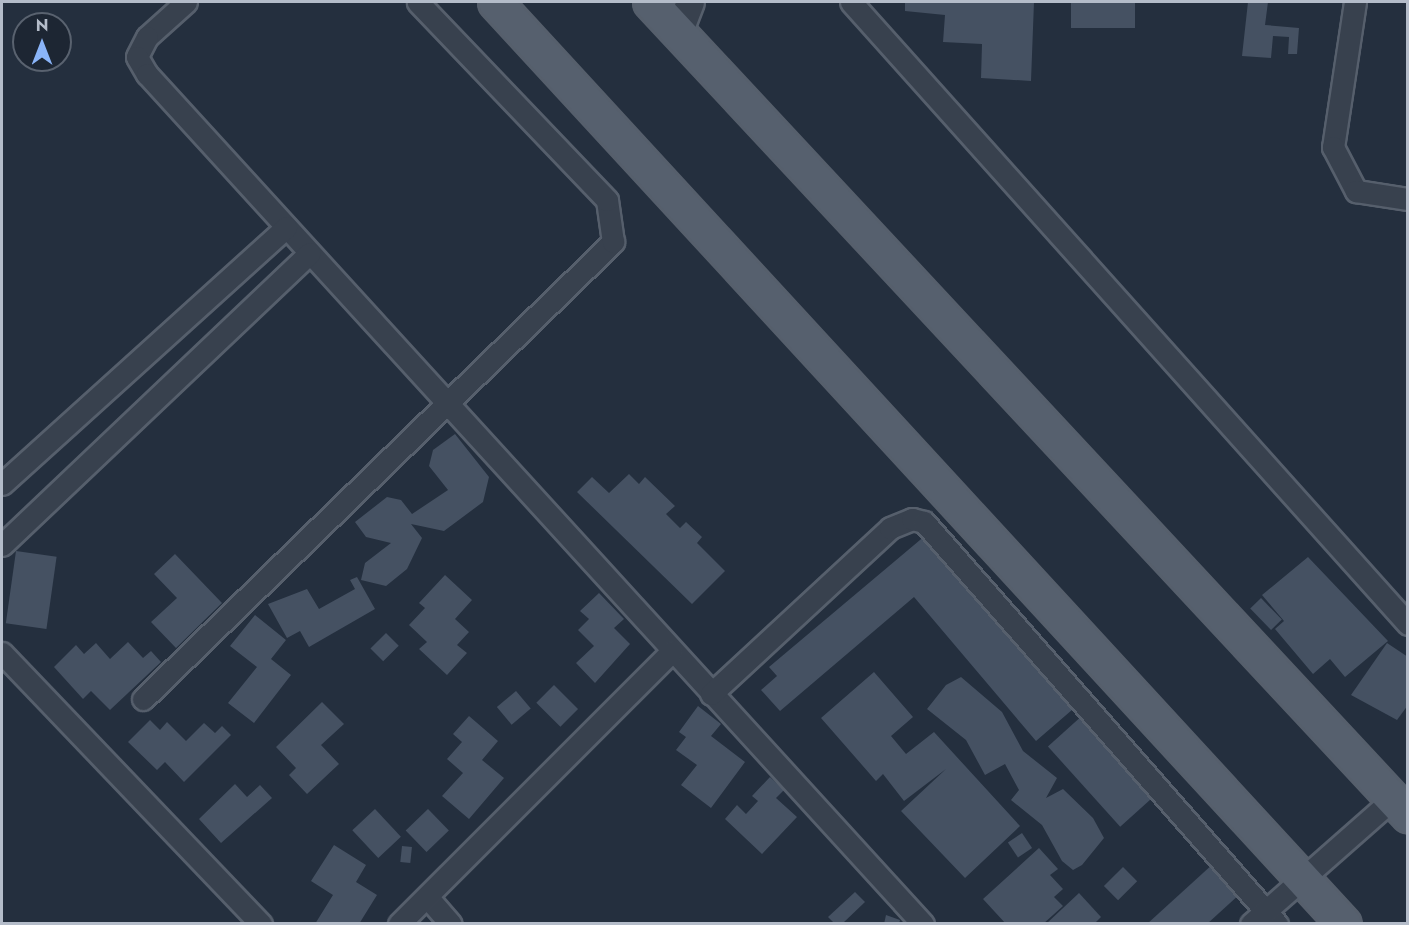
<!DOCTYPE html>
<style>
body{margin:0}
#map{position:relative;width:1409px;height:925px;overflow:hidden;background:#242f3e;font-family:Jost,sans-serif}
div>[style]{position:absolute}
.building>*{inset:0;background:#455162;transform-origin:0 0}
.roads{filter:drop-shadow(2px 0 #565f6c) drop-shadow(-2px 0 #565f6c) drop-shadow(0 2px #565f6c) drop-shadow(0 -2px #565f6c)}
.minor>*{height:21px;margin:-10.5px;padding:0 10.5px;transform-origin:10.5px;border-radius:10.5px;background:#38414e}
.tertiary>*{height:27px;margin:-13.5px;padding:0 13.5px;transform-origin:13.5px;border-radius:13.5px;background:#38414e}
.primary>*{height:33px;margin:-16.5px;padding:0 16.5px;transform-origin:16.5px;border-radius:16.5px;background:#56606e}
span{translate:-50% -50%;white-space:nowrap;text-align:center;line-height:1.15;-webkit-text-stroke:4.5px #1d2633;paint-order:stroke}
.frame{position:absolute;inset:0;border:3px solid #b4bcc9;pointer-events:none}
.north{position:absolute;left:12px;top:12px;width:60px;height:60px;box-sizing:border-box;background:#1d2633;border:2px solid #59626f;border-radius:50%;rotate:0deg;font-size:16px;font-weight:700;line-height:24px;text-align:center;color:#b4bcc9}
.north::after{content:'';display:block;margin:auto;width:21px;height:27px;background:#8ab4f8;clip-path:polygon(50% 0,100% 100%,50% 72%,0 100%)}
</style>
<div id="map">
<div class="building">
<div style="clip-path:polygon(905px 2px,1034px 2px,1031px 81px,981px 78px,982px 44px,943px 42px,945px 15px,905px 11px)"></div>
<div style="left:1071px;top:2px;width:64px;height:26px"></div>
<div style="clip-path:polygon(1248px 2px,1268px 2px,1265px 25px,1299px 28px,1297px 54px,1288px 54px,1289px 37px,1273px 36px,1271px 58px,1242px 56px)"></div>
<div style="clip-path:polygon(455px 434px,489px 477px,483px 502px,444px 531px,411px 524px,422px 538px,407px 569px,386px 586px,361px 580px,365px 563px,391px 543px,366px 537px,355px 522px,387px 497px,401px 500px,412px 514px,448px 490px,429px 466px,433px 450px)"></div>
<div style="clip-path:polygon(629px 474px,639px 484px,645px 477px,675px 506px,666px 514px,680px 528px,686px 522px,702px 537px,697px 543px,725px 571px,692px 604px,577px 492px,592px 477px,609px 493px)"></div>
<div style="clip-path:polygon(939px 524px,1087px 697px,1036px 741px,914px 597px,780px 711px,761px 690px,777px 676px,769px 667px)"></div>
<div style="left:16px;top:551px;width:41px;height:73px;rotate:8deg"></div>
<div style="clip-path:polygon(175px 554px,222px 603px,176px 648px,151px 622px,177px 598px,154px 574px)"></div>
<div style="clip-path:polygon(1308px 557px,1388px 641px,1345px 677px,1330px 659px,1313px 674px,1275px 629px,1284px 621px,1262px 595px)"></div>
<div style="clip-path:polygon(445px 575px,472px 600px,455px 619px,469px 632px,457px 645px,467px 653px,447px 675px,419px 649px,427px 642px,409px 625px,425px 608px,419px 603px)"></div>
<div style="clip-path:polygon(357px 577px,375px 609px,309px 647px,300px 631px,287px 638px,268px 604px,307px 589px,319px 609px,355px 589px,350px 580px)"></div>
<div style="clip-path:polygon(599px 593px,624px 619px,614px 628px,630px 644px,595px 683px,576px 663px,594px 646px,578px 630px,589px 619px,580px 611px)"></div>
<div style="left:1261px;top:598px;width:30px;height:15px;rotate:46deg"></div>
<div style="clip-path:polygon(255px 615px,286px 640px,271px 659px,291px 675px,254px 723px,228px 703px,257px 667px,230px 646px)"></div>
<div style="left:386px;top:633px;width:18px;height:22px;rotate:45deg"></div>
<div style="clip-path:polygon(128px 642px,143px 658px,151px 651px,161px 662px,110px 710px,91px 691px,83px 699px,54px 667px,76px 645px,84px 654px,96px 643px,110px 659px)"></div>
<div style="clip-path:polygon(1387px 643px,1408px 657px,1408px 705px,1397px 720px,1351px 695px)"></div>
<div style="clip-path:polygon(874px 672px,913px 717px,891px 736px,906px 754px,934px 732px,1020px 826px,965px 878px,901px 811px,946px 769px,904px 801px,883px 774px,876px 781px,821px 718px)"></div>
<div style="clip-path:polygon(961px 677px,1002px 712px,1023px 751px,1057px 778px,1046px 798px,1063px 789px,1093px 818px,1104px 838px,1082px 865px,1073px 870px,1062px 861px,1042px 825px,1011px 800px,1019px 790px,1005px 764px,985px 775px,966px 740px,927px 709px,946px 685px)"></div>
<div style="left:554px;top:685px;width:34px;height:25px;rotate:45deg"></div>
<div style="left:516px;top:691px;width:23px;height:25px;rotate:50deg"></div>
<div style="clip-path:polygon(322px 702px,344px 724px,321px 745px,339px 764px,307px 794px,289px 775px,296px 768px,276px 747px)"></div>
<div style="left:1094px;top:705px;width:108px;height:62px;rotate:48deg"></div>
<div style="clip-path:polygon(698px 706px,721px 724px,711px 736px,745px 762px,711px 808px,681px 785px,697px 765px,676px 750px,686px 737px,679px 732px)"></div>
<div style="clip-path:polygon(469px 716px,498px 741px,482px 760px,504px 778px,469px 819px,442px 796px,463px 773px,447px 759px,462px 742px,453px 734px)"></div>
<div style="clip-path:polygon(150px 720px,160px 730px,167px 722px,186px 741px,204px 723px,215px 733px,222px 726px,231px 735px,184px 782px,165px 762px,157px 770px,128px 742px)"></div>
<div style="clip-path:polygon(770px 777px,784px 790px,776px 798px,797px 817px,762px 854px,725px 819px,737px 805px,746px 814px,758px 801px,752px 796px)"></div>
<div style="clip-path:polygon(235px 784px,247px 797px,260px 785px,272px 798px,221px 843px,199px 819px)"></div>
<div style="left:375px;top:809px;width:38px;height:31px;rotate:47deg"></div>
<div style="left:428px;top:809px;width:30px;height:31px;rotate:46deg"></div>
<div style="left:1022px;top:833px;width:18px;height:17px;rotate:56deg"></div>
<div style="clip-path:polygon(334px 845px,366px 865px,356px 882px,377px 895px,359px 924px,315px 924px,333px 895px,311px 881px)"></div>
<div style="left:402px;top:846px;width:10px;height:16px;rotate:6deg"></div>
<div style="clip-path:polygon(1039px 848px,1058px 869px,1050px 875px,1063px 889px,1054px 897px,1063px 906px,1043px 924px,1006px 924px,983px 899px)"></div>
<div style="clip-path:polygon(1214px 863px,1241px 893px,1207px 924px,1147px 924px)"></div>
<div style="left:1123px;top:867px;width:20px;height:27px;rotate:45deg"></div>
<div style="clip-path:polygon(855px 892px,865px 902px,842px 924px,835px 924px,828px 917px)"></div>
<div style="clip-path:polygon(1079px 893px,1101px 917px,1094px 924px,1046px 924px)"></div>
<div style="clip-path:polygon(886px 915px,900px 920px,899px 924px,884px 924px)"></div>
</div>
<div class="roads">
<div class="minor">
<div style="left:186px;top:2px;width:52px;rotate:138.1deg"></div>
<div style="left:147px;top:37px;width:22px;rotate:117deg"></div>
<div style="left:137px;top:57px;width:20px;rotate:60deg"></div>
<div style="left:147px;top:74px;width:1151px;rotate:47.61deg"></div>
<div style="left:851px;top:2px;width:835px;rotate:48.16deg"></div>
<div style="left:1355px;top:2px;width:147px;rotate:98.6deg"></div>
<div style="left:1333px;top:147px;width:50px;rotate:62.4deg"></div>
<div style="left:1356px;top:191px;width:53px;rotate:8.7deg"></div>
<div style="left:2px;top:484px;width:383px;rotate:-42.1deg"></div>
<div style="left:2px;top:545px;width:424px;rotate:-43.5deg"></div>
<div style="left:2px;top:653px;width:375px;rotate:46.3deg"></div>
<div style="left:711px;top:694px;width:244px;rotate:-42.8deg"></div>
<div style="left:890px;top:528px;width:24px;rotate:-22deg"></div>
<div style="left:912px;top:519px;width:12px;rotate:14deg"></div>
<div style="left:924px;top:522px;width:535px;rotate:48.71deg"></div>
<div style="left:143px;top:699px;width:656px;rotate:-44.2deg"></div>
<div style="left:613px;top:242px;width:42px;rotate:-98.1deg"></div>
<div style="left:607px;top:200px;width:274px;rotate:-133.7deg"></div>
<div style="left:429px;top:899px;width:33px;rotate:49deg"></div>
<div style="left:399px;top:924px;width:386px;rotate:-45deg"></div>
<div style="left:1251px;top:924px;width:189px;rotate:-41.4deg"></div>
</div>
<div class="tertiary">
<div style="left:678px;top:33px;width:33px;rotate:-69deg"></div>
</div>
<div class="primary">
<div style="left:495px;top:2px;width:1253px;rotate:47.36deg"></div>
<div style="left:650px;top:2px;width:1112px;rotate:47.01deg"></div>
</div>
</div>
<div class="frame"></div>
<div class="north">N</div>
</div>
